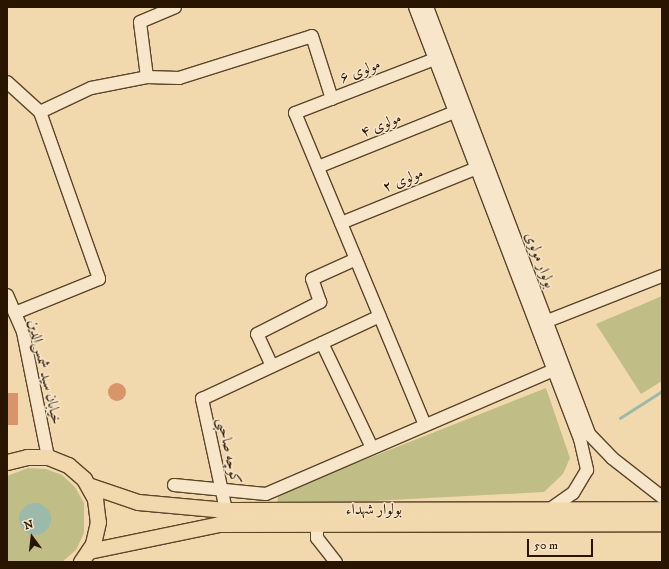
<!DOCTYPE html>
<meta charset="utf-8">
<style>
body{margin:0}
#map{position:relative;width:669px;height:569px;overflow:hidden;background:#f2d9ad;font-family:"IM FELL DW Pica",Amiri,serif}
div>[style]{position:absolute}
.green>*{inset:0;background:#c0be86}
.water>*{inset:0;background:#9bbaaa}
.round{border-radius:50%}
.stream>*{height:2.5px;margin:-1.25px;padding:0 1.25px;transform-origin:1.25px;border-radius:1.25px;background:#9bbaaa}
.building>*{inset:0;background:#d99569;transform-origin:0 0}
.roads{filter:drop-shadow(1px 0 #5b452b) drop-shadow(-1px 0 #5b452b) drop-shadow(0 1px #5b452b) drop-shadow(0 -1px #5b452b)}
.minor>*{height:12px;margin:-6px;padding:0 6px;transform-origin:6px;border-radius:6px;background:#f7e6ca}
.major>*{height:15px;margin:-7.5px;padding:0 7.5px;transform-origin:7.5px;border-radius:7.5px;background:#f2d9ad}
span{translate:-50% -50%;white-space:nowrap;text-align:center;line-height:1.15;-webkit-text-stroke:3px #f7e6ca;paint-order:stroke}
.street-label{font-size:15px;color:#291400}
.frame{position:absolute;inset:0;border:8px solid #291400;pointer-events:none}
.north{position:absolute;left:12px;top:517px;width:40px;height:40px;-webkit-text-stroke:3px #f7e6ca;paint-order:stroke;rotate:345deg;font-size:11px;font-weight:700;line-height:16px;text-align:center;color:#291400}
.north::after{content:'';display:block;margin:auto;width:14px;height:18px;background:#291400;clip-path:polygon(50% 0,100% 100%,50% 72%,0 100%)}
.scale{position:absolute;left:527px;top:539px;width:66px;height:18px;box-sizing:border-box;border:2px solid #291400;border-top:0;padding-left:5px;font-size:12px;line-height:14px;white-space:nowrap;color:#291400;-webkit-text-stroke:3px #f7e6ca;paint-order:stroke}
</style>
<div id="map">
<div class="green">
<div style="clip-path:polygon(662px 296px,662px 381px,641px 394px,596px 324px)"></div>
<div style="clip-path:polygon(546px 388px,570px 458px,563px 474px,544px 492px,277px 506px,278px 494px)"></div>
<div style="clip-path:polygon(28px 468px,46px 469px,62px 475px,75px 487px,84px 503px,84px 533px,76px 550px,62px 562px,7px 562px,7px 476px)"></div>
</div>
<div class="water">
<div class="round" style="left:19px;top:503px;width:32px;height:32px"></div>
</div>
<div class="stream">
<div style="left:620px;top:418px;width:50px;rotate:-32.7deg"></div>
</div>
<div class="building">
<div class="round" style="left:108px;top:383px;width:18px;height:18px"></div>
<div style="left:7px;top:393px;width:11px;height:32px"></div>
</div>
<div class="roads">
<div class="minor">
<div style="left:415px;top:7px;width:462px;rotate:69.1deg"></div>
<div style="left:580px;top:439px;width:32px;rotate:77deg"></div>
<div style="left:587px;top:470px;width:27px;rotate:121deg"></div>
<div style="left:573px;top:493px;width:29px;rotate:145deg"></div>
<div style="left:427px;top:7px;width:458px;rotate:69.2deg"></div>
<div style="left:590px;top:435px;width:32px;rotate:46deg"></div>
<div style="left:612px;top:458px;width:63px;rotate:38deg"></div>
<div style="left:147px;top:77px;width:55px;rotate:-97.3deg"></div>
<div style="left:140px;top:22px;width:38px;rotate:-23deg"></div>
<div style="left:7px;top:82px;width:45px;rotate:42.3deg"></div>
<div style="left:40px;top:112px;width:177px;rotate:70.5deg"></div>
<div style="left:99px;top:279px;width:91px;rotate:158deg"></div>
<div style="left:40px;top:112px;width:56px;rotate:-25.2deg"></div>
<div style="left:91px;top:88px;width:57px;rotate:-11.1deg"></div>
<div style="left:147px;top:77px;width:32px;rotate:2deg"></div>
<div style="left:179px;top:78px;width:139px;rotate:-17.5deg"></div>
<div style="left:312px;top:36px;width:66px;rotate:72.4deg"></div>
<div style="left:318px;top:167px;width:148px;rotate:-21.9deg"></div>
<div style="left:341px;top:223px;width:147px;rotate:-22deg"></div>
<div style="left:7px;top:295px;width:40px;rotate:66.6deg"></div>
<div style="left:23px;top:332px;width:127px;rotate:78.7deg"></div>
<div style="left:540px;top:324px;width:131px;rotate:-21.5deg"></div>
<div style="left:322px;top:343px;width:116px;rotate:64.5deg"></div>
<div style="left:272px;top:366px;width:35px;rotate:-115deg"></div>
<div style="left:257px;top:334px;width:71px;rotate:-26.9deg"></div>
<div style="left:320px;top:302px;width:24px;rotate:-109deg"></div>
<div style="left:312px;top:279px;width:48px;rotate:-24.4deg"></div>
<div style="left:425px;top:425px;width:338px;rotate:-112.6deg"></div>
<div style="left:295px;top:113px;width:150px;rotate:-21.1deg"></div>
<div style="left:174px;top:485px;width:92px;rotate:5.6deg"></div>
<div style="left:266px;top:494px;width:314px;rotate:-23.3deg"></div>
<div style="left:226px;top:510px;width:114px;rotate:-102.2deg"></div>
<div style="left:202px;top:399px;width:196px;rotate:-25deg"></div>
<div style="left:317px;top:524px;width:14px;rotate:90deg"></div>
<div style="left:317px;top:538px;width:31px;rotate:52deg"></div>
</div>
<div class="major">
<div style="left:7px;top:462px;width:21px;rotate:-14deg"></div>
<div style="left:27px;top:457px;width:21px"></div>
<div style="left:48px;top:457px;width:22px;rotate:22deg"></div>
<div style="left:68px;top:465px;width:21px;rotate:41deg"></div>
<div style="left:84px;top:479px;width:23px;rotate:61deg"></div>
<div style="left:95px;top:499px;width:23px;rotate:83deg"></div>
<div style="left:98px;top:522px;width:23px;rotate:103deg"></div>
<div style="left:93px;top:544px;width:22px;rotate:124deg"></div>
<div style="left:88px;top:485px;width:53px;rotate:18.8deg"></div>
<div style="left:138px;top:502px;width:88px;rotate:5.2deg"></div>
<div style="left:226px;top:510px;width:436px;rotate:-0.1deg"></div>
<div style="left:89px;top:551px;width:133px;rotate:-11.7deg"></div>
<div style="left:219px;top:524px;width:443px;rotate:-0.1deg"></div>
</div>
</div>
<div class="street-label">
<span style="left:360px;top:71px;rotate:-21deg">مولوی ۶</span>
<span style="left:381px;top:125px;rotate:-22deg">مولوی ۴</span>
<span style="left:403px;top:180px;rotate:-22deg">مولوی ۲</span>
<span style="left:540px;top:260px;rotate:69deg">بولوار مولوی</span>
<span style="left:45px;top:372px;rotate:77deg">خیابان سید شمس‌الدین</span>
<span style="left:229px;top:451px;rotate:78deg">کوچه صاحبی</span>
<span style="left:374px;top:510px">بولوار شهداء</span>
</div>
<div class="frame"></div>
<div class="north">N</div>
<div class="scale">50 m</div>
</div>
